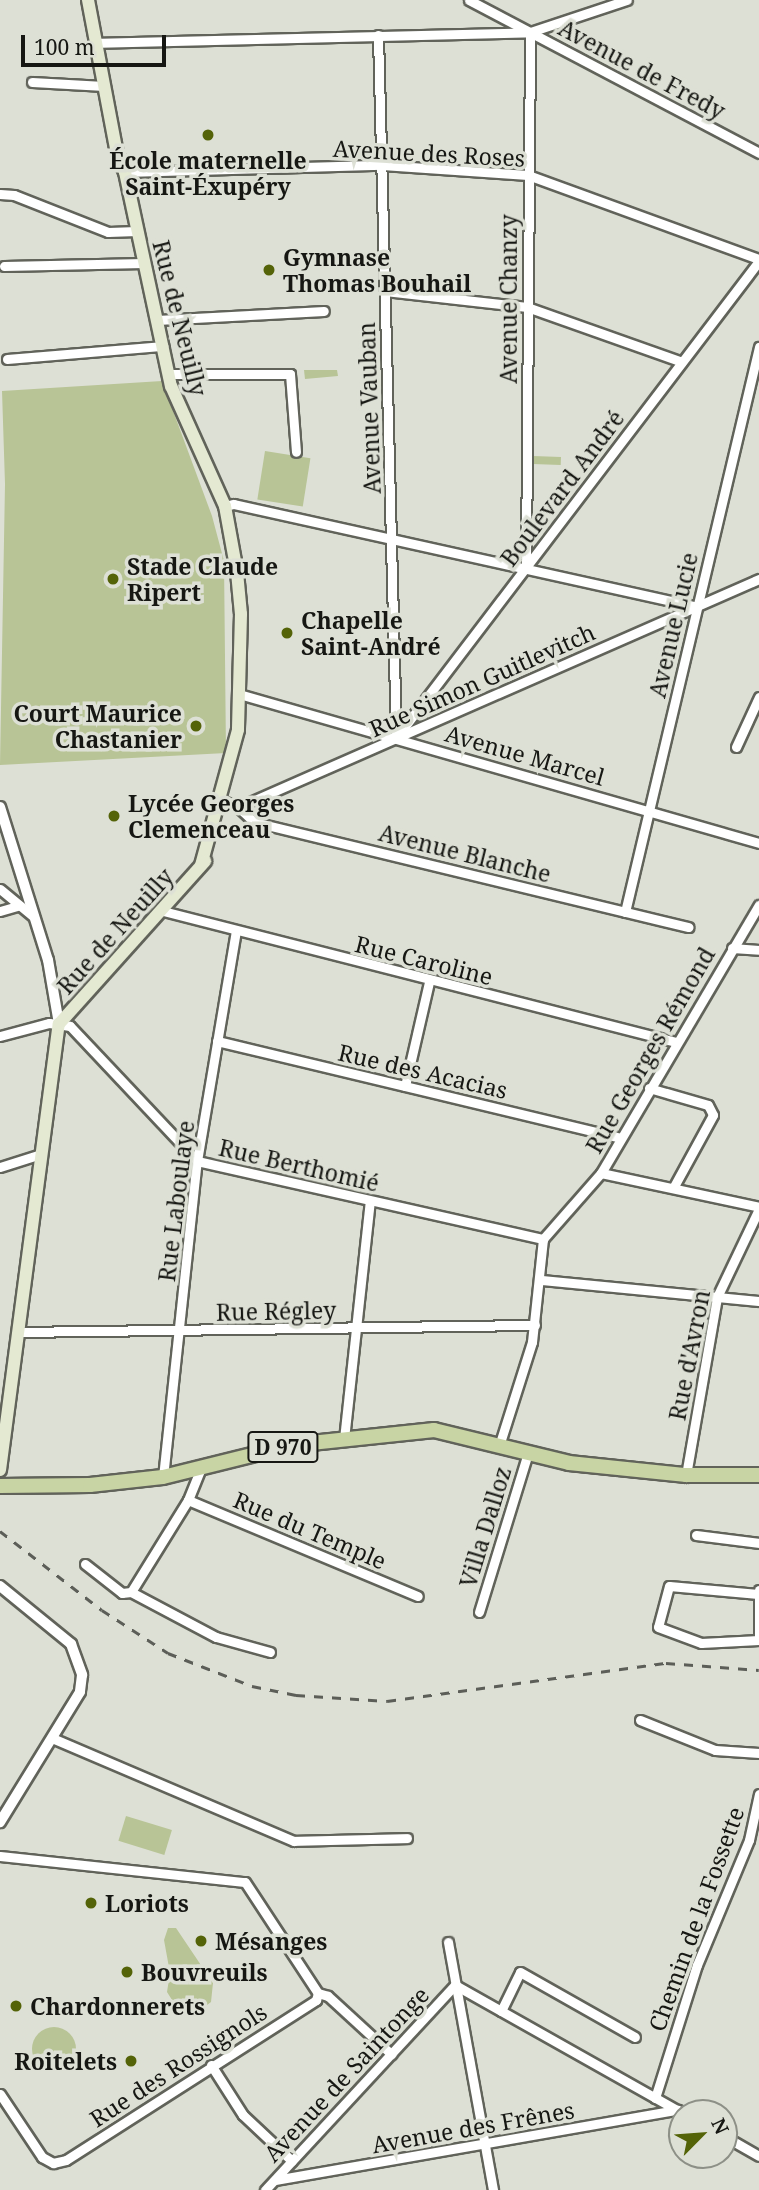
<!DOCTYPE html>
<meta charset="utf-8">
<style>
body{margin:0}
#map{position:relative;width:759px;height:2190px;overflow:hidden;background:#dde0d5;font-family:"Noto Serif",serif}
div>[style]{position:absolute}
.green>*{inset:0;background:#b8c496;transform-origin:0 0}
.round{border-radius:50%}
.roads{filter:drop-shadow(2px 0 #61635a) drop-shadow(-2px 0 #61635a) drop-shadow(0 2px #61635a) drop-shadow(0 -2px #61635a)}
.minor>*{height:9px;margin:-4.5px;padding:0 4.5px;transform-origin:4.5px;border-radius:4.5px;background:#fff}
.tertiary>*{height:10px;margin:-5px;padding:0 5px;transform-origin:5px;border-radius:5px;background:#fff}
.secondary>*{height:12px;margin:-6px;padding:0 6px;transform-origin:6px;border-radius:6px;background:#e4e9d2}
.primary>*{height:14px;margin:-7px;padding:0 7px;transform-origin:7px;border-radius:7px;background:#c8d4a4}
.rail>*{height:2.5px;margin-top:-1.25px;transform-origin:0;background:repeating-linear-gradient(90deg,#5c5e58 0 9px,transparent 0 18px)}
.dots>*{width:19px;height:19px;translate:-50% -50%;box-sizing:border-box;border:4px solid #dde0d5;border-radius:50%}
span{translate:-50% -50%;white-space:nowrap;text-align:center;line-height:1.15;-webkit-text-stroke:7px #dde0d5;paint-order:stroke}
.shield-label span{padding:2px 5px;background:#dde0d5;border:2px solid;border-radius:5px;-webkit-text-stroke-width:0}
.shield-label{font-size:21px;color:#161713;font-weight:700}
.street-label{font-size:23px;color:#161713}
.poi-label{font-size:23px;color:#161713;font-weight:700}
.left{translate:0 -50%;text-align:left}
.right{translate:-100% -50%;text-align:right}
.north{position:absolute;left:668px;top:2099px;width:70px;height:70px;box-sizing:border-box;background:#dde0d5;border:2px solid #8d9087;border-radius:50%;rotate:65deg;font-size:19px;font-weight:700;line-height:28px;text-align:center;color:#161713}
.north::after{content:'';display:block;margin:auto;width:24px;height:32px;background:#546308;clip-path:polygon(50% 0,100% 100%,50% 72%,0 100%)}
.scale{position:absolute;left:21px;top:35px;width:145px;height:32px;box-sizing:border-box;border:4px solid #161713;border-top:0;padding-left:9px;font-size:21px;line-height:24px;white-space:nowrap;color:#161713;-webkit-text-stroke:5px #dde0d5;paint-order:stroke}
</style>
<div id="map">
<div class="green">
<div style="clip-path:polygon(304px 370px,337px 370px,338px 376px,305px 379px)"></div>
<div style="clip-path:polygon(162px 381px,212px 516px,224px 561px,226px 753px,0 765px,5px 484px,2px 391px)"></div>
<div style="left:265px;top:451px;width:46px;height:49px;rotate:9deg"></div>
<div style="left:533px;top:456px;width:28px;height:8px;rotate:2deg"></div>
<div style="left:126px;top:1816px;width:48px;height:26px;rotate:17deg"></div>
<div style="clip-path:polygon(168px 1928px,176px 1928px,213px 1983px,211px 2002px,198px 2012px,179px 2011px,167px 1992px,170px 1973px,164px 1940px)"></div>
<div class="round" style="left:32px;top:2027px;width:44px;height:44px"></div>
</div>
<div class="roads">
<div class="minor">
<div style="left:469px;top:0;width:328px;rotate:27.8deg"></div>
<div style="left:378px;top:35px;width:703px;rotate:88.53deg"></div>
<div style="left:95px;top:43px;width:435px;rotate:-1.4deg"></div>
<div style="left:530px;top:32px;width:102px;rotate:-18.3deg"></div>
<div style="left:32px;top:82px;width:72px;rotate:3.2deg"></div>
<div style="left:125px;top:172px;width:257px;rotate:-1.6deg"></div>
<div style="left:382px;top:165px;width:146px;rotate:3.9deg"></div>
<div style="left:528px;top:175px;width:246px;rotate:20deg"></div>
<div style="left:0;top:194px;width:14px;rotate:4deg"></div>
<div style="left:14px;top:195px;width:101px;rotate:21.5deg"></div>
<div style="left:108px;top:232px;width:29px;rotate:-2deg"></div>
<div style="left:4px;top:266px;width:140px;rotate:-1.2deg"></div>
<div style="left:385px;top:291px;width:143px;rotate:6.4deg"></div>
<div style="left:527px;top:307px;width:164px;rotate:19.5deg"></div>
<div style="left:157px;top:320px;width:167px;rotate:-3.1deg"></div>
<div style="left:7px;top:359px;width:157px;rotate:-4.8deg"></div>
<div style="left:169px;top:374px;width:121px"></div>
<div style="left:290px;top:374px;width:78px;rotate:85.6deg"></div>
<div style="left:225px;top:506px;width:9px;rotate:-13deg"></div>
<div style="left:234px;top:504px;width:474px;rotate:12.5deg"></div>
<div style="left:526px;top:567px;width:535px;rotate:-89.57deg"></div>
<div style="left:239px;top:694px;width:541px;rotate:15.99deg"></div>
<div style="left:396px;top:738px;width:599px;rotate:-52.73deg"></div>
<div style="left:736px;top:747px;width:55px;rotate:-65.3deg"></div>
<div style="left:220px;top:800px;width:19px;rotate:21deg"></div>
<div style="left:238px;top:807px;width:13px;rotate:-23deg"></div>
<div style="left:250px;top:802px;width:556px;rotate:-23.66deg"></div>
<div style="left:238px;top:807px;width:22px;rotate:43deg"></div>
<div style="left:254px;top:822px;width:447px;rotate:13.6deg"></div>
<div style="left:0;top:889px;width:44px;rotate:39.5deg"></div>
<div style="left:0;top:911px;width:18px;rotate:-16deg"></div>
<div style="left:163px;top:911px;width:529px;rotate:14.32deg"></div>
<div style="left:625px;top:912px;width:581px;rotate:-76.66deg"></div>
<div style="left:732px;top:948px;width:27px;rotate:4deg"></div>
<div style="left:0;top:1036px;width:51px;rotate:-14.9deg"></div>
<div style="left:49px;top:1023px;width:21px;rotate:8deg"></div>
<div style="left:70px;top:1026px;width:185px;rotate:46.7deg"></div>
<div style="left:197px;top:1161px;width:355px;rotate:12.7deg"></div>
<div style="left:217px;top:1041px;width:415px;rotate:13.5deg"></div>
<div style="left:405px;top:1086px;width:107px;rotate:-77deg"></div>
<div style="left:649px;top:1088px;width:61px;rotate:16.1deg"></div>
<div style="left:708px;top:1105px;width:11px;rotate:63deg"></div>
<div style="left:713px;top:1115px;width:83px;rotate:118.7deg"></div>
<div style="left:0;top:1167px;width:43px;rotate:-17.6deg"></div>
<div style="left:601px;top:1173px;width:162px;rotate:12.1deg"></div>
<div style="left:541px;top:1280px;width:219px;rotate:5.5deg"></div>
<div style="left:18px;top:1332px;width:517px;rotate:-0.78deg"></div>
<div style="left:344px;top:1439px;width:239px;rotate:-83.8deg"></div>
<div style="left:499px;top:1446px;width:109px;rotate:-72.4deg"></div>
<div style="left:532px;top:1342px;width:104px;rotate:-83.9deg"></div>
<div style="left:543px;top:1239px;width:88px;rotate:-48.7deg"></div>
<div style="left:601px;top:1173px;width:311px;rotate:-59.5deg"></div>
<div style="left:686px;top:1475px;width:181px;rotate:-80.1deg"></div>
<div style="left:717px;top:1297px;width:98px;rotate:-64.5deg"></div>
<div style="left:163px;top:1477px;width:318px;rotate:-83.9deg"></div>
<div style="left:197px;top:1161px;width:233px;rotate:-80.4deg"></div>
<div style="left:188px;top:1500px;width:249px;rotate:22.7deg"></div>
<div style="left:696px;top:1535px;width:64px;rotate:7.2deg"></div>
<div style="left:85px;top:1564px;width:47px;rotate:38.1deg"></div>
<div style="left:122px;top:1593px;width:9px;rotate:-6deg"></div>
<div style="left:131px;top:1592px;width:108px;rotate:-58.2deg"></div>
<div style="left:188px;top:1500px;width:35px;rotate:-68deg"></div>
<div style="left:759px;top:1590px;width:46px;rotate:90deg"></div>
<div style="left:131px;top:1592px;width:96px;rotate:27.9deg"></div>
<div style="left:216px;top:1637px;width:56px;rotate:15.5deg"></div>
<div style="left:758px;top:1594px;width:89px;rotate:-174.9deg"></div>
<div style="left:669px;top:1586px;width:42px;rotate:105deg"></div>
<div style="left:658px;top:1627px;width:46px;rotate:20.4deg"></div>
<div style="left:701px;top:1643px;width:58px;rotate:-3deg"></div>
<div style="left:479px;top:1612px;width:166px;rotate:-72.9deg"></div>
<div style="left:640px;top:1720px;width:81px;rotate:21.8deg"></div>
<div style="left:715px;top:1750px;width:44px;rotate:3.9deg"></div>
<div style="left:52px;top:1738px;width:263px;rotate:23.1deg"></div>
<div style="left:294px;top:1841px;width:113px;rotate:-1.5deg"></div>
<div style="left:0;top:1856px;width:246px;rotate:6.1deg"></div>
<div style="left:245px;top:1882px;width:133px;rotate:56.7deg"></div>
<div style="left:318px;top:1993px;width:10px;rotate:17deg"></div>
<div style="left:328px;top:1996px;width:86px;rotate:42.6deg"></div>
<div style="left:448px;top:1942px;width:252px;rotate:79.7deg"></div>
<div style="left:455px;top:1985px;width:257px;rotate:29.4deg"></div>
<div style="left:501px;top:2011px;width:43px;rotate:-64deg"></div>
<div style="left:520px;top:1972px;width:132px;rotate:29.5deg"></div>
<div style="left:211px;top:2065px;width:59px;rotate:57.4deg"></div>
<div style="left:243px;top:2115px;width:67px;rotate:43.2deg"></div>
<div style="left:0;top:2094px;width:76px;rotate:56.3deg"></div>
<div style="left:42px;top:2157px;width:13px;rotate:29deg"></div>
<div style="left:53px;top:2163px;width:13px;rotate:-13deg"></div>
<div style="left:66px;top:2160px;width:297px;rotate:-32.6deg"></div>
<div style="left:316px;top:2000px;width:7px;rotate:-74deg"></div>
<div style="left:655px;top:2098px;width:139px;rotate:-72.5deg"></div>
<div style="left:697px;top:1965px;width:135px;rotate:-67.4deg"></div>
<div style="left:749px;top:1840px;width:47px;rotate:-77.7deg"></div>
<div style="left:724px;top:2136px;width:40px;rotate:29.7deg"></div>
<div style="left:275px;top:2180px;width:409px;rotate:-9.9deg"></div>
<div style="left:265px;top:2190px;width:280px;rotate:-47.2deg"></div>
</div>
<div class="tertiary">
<div style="left:0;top:807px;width:160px;rotate:72.6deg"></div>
<div style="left:48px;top:960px;width:65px;rotate:80.2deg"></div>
<div style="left:0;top:1586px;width:92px;rotate:39.2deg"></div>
<div style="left:71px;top:1644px;width:33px;rotate:70deg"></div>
<div style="left:82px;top:1675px;width:17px;rotate:97deg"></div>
<div style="left:80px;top:1692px;width:153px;rotate:121.6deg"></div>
</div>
<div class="secondary">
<div style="left:88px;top:0;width:157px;rotate:79.3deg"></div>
<div style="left:117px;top:154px;width:20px;rotate:66deg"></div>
<div style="left:125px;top:172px;width:219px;rotate:77.9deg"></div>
<div style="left:171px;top:386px;width:132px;rotate:65.8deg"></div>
<div style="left:225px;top:506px;width:67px;rotate:79.7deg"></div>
<div style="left:237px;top:572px;width:42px;rotate:84.6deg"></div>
<div style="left:241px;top:614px;width:116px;rotate:91.5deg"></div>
<div style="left:238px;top:730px;width:140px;rotate:105.3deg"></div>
<div style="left:0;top:1470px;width:450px;rotate:-82.5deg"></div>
<div style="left:59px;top:1024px;width:219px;rotate:-48.1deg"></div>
</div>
<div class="primary">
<div style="left:0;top:1486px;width:90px;rotate:-0.6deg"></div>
<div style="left:90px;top:1485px;width:73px;rotate:-6.3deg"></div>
<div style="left:163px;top:1477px;width:133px;rotate:-13.9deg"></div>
<div style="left:292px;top:1445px;width:143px;rotate:-6deg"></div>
<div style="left:434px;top:1430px;width:139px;rotate:13.7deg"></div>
<div style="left:569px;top:1463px;width:118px;rotate:5.9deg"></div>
<div style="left:686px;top:1475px;width:73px"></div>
</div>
</div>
<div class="rail">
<div style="left:0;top:1531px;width:129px;rotate:37.8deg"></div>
<div style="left:102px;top:1610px;width:79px;rotate:33.1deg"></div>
<div style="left:168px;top:1653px;width:90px;rotate:21.4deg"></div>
<div style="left:252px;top:1686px;width:45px;rotate:11.6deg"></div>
<div style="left:296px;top:1695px;width:91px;rotate:3.8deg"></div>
<div style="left:387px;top:1701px;width:282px;rotate:-7.8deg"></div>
<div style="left:666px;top:1663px;width:93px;rotate:4.3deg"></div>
</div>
<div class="dots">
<div style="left:208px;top:135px;background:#546308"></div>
<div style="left:269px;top:270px;background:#546308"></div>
<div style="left:113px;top:579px;background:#546308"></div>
<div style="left:287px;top:633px;background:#546308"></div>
<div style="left:196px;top:726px;background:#546308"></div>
<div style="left:114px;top:816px;background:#546308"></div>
<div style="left:91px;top:1903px;background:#546308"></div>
<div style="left:201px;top:1941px;background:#546308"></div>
<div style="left:127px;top:1972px;background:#546308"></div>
<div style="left:16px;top:2006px;background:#546308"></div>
<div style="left:131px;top:2061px;background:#546308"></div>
</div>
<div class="shield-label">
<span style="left:283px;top:1447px">D 970</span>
</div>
<div class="street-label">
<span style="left:642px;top:69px;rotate:28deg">Avenue de Fredy</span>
<span style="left:429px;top:153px;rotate:3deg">Avenue des Roses</span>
<span style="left:508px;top:299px;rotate:-90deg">Avenue Chanzy</span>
<span style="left:180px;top:318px;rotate:76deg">Rue de Neuilly</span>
<span style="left:369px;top:408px;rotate:-92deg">Avenue Vauban</span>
<span style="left:562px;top:488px;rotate:-53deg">Boulevard André</span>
<span style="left:673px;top:625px;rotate:-77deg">Avenue Lucie</span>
<span style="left:482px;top:680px;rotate:-24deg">Rue Simon Guitlevitch</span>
<span style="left:525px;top:755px;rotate:16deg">Avenue Marcel</span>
<span style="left:465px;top:853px;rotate:14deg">Avenue Blanche</span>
<span style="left:115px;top:931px;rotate:-48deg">Rue de Neuilly</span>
<span style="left:424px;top:960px;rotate:14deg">Rue Caroline</span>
<span style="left:650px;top:1050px;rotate:-60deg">Rue Georges Rémond</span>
<span style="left:423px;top:1071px;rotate:13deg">Rue des Acacias</span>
<span style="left:299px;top:1165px;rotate:13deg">Rue Berthomié</span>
<span style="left:176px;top:1201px;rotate:-83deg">Rue Laboulaye</span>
<span style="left:276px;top:1311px;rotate:-1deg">Rue Régley</span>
<span style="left:689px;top:1355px;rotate:-79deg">Rue d'Avron</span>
<span style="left:485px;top:1527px;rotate:-73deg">Villa Dalloz</span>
<span style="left:310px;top:1530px;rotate:23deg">Rue du Temple</span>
<span style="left:696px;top:1919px;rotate:-70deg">Chemin de la Fossette</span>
<span style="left:178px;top:2065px;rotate:-33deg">Rue des Rossignols</span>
<span style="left:346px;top:2074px;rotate:-47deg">Avenue de Saintonge</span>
<span style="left:473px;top:2127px;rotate:-10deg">Avenue des Frênes</span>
</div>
<div class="poi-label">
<span style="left:208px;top:173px">École maternelle<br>Saint-Éxupéry</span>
<span class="left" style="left:283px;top:270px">Gymnase<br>Thomas Bouhail</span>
<span class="left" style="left:127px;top:579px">Stade Claude<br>Ripert</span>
<span class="left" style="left:301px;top:633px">Chapelle<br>Saint-André</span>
<span class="right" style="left:182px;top:726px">Court Maurice<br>Chastanier</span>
<span class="left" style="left:128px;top:816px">Lycée Georges<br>Clemenceau</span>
<span class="left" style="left:105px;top:1903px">Loriots</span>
<span class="left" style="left:215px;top:1941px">Mésanges</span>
<span class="left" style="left:141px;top:1972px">Bouvreuils</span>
<span class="left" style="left:30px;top:2006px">Chardonnerets</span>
<span class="right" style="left:117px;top:2061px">Roitelets</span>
</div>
<div class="north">N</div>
<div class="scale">100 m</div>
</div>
